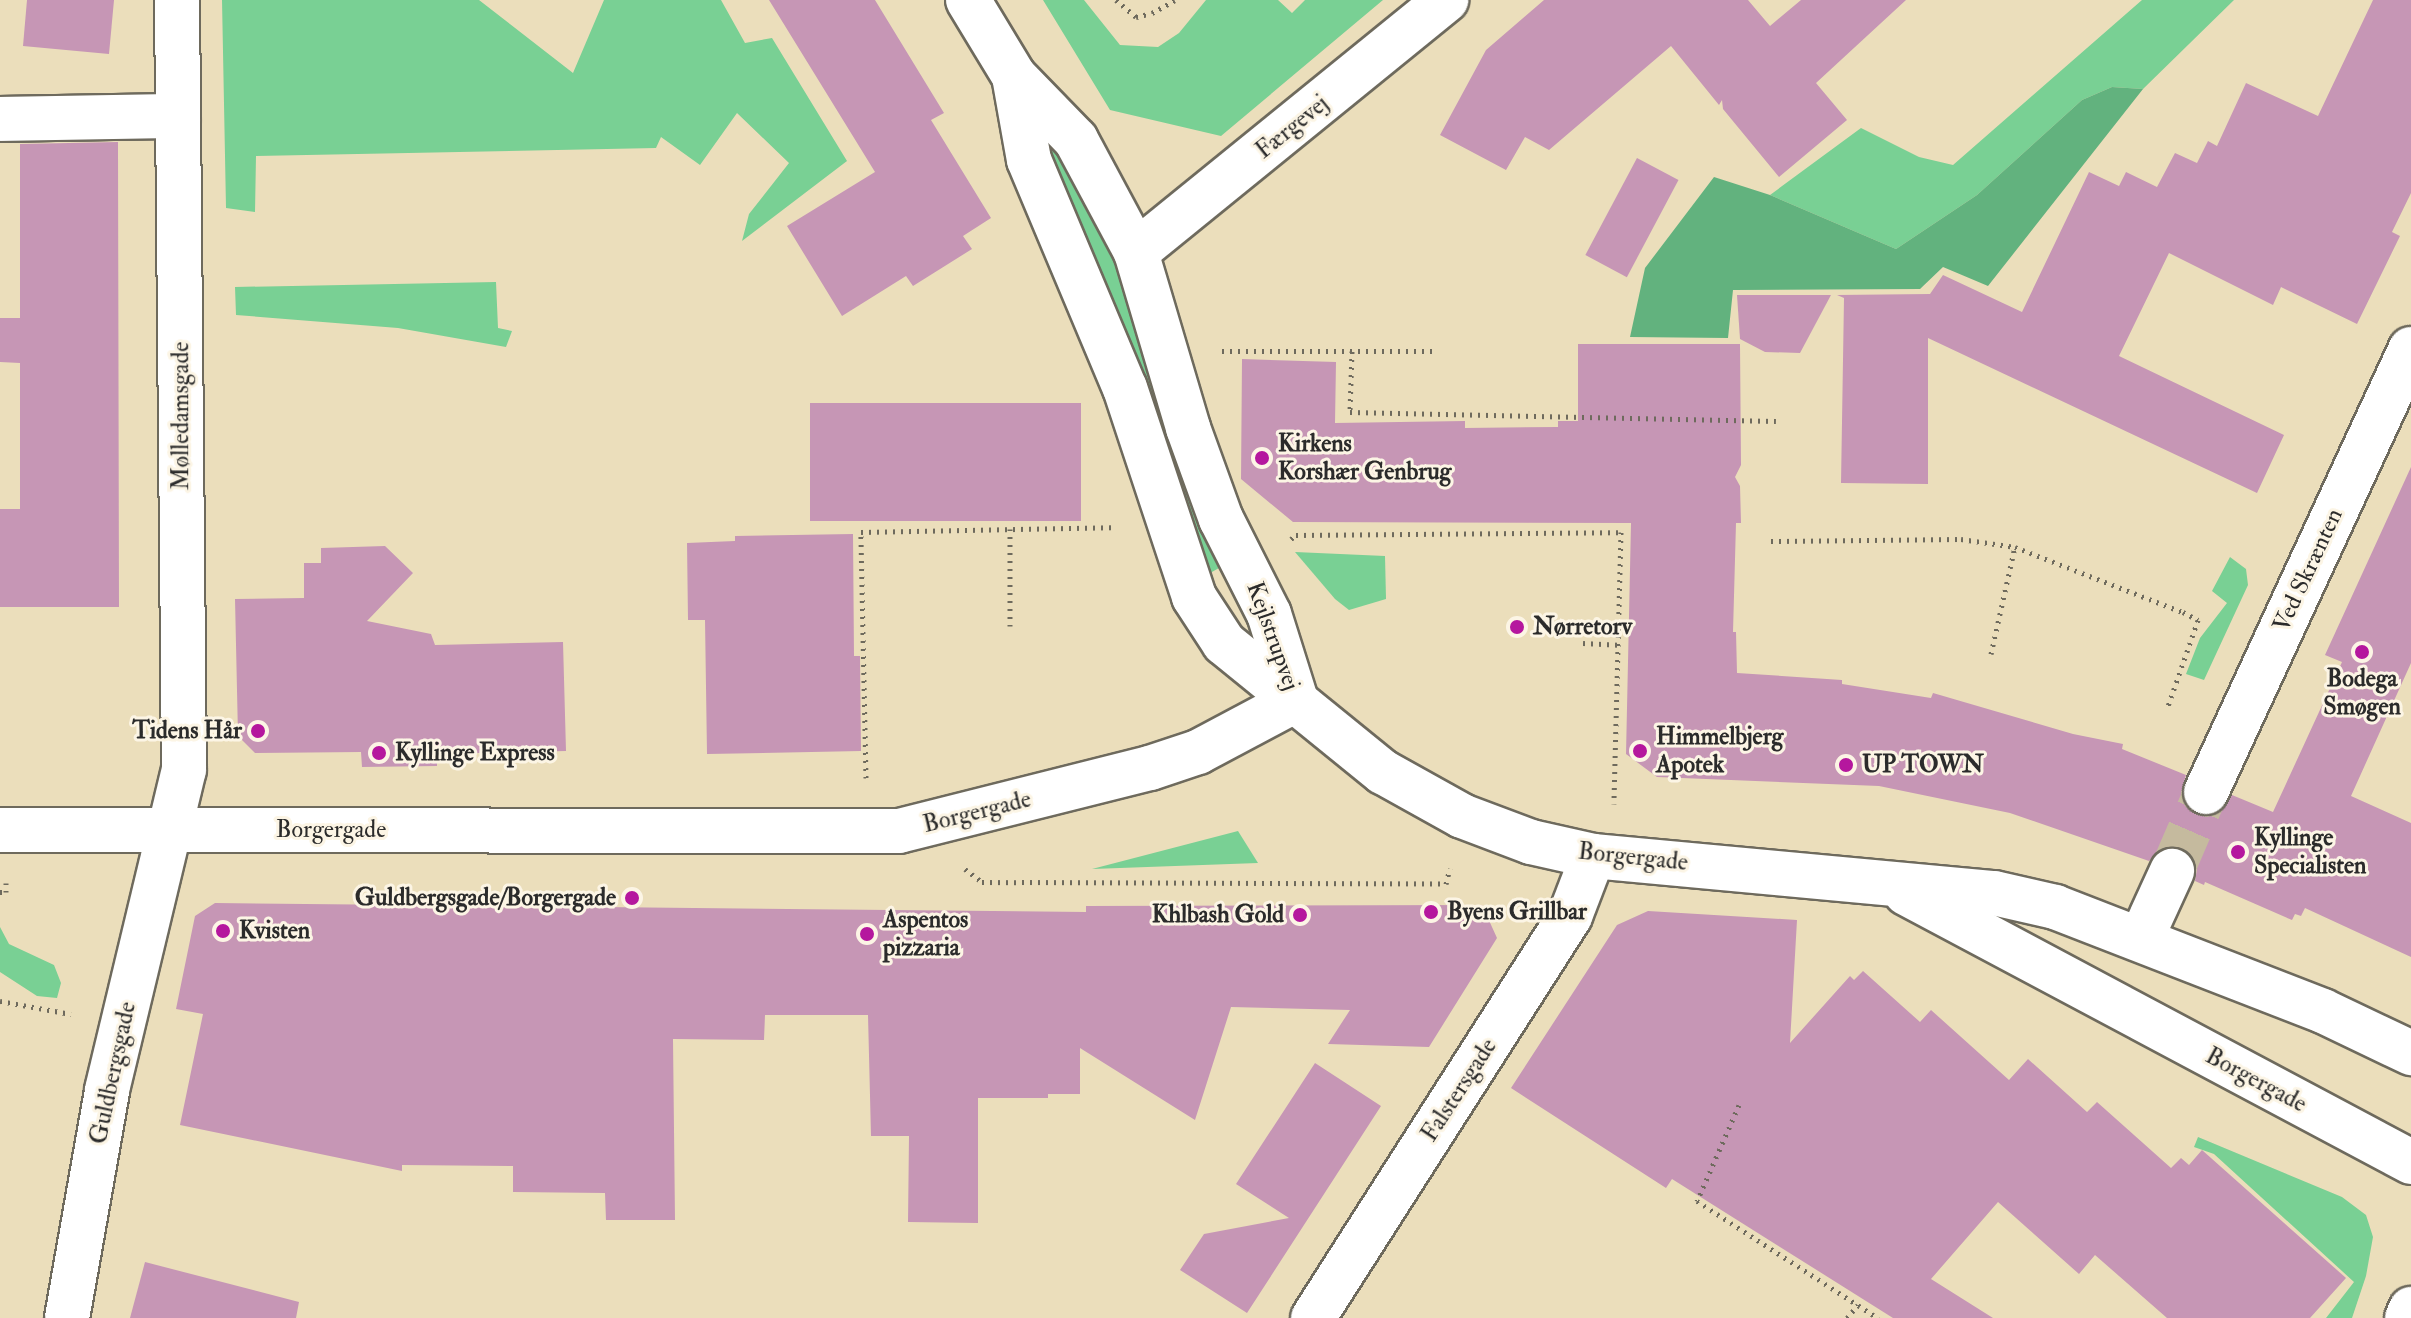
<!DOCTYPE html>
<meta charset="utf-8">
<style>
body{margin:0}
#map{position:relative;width:2411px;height:1318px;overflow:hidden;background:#ebdebb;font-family:"IM FELL Double Pica",serif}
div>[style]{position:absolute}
.green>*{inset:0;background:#79d094}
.forest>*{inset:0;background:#62b27e}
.building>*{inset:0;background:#c696b5;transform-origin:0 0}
.minor-tunnel>*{height:44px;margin-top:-22px;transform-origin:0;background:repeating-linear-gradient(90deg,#c5ba9e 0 44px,transparent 0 66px)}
.path>*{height:5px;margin-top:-2.5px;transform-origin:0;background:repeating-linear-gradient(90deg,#6e6a5d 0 2px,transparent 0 8px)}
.roads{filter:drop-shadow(2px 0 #6e6a5d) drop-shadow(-2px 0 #6e6a5d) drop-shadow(0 2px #6e6a5d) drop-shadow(0 -2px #6e6a5d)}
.minor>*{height:44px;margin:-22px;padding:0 22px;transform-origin:22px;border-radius:22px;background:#fff}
.dots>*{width:22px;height:22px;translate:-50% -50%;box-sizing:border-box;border:4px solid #fcf5e5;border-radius:50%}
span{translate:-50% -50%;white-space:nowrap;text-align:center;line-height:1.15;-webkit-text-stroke:6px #fcf5e5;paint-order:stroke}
.street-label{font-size:24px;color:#2b2b2b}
.poi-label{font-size:24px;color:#2b2b2b;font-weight:700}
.left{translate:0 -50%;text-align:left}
.right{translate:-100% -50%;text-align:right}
</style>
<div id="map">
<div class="green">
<div style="clip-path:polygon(222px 0,479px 0,573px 73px,604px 0,721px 0,745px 43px,772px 38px,847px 161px,742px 241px,749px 214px,789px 163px,737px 113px,700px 165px,661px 137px,656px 148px,256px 156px,255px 212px,226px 208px)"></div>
<div style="clip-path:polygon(1043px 0,1084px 0,1120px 45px,1158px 47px,1179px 33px,1206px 0,1278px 0,1292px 13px,1305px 0,1383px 0,1221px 136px,1110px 110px)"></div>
<div style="clip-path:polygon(2142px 0,2234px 0,2143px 89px,2112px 87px,2082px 100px,1977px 195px,1896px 249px,1770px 195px,1861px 128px,1919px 157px,1953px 165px)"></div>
<div style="clip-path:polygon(1052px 143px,1113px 260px,1144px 344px,1164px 432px,1195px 518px,1219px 568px,1203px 577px,1040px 149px)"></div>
<div style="clip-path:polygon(496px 282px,498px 328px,512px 331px,506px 347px,398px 328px,236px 315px,235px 287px)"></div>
<div style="clip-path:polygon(1295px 552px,1385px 556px,1386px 599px,1349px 610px,1335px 599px)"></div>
<div style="clip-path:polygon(2230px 557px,2246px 569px,2248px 585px,2204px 680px,2186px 674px,2200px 638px,2227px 603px,2212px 591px)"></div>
<div style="clip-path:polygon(1238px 831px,1258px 863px,1092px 869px)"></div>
<div style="clip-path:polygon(0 927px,9px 944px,54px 965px,61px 983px,57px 998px,37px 996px,0 972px)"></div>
<div style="clip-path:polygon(2198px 1137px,2342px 1197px,2366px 1215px,2373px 1237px,2366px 1276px,2352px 1318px,2326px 1318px,2354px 1282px,2214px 1154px,2194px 1147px)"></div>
</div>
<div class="forest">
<div style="clip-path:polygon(2112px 87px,2143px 89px,1988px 286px,1943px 267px,1920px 289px,1733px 290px,1728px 338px,1630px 337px,1645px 268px,1714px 177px,1770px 195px,1896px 249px,1977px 195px,2082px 100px)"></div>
</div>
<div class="building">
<div style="clip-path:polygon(27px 0,114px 0,109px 54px,23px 46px)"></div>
<div style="clip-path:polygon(769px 0,875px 0,944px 113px,931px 120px,991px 218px,963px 236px,972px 249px,913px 286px,906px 276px,842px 316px,787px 226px,875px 172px)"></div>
<div style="clip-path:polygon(1544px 0,1748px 0,1770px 26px,1801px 0,1906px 0,1816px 83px,1847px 120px,1779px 177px,1723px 109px,1722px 100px,1719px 105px,1671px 46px,1549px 150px,1525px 137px,1506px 170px,1440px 135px,1486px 50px)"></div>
<div style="clip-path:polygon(2373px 0,2411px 0,2411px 193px,2392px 232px,2400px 236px,2357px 324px,2281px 287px,2273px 305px,2169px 253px,2119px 356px,2284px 435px,2257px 493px,1928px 338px,1928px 484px,1841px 483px,1844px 298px,1837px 295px,1930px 294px,1943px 275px,2022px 312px,2089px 172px,2119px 186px,2126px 172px,2157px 187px,2175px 153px,2197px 163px,2208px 141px,2217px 146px,2246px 83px,2318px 116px)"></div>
<div style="clip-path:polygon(118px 142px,119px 607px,0 607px,0 509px,20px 509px,20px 363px,0 362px,0 318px,20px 318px,20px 144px)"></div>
<div style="left:1637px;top:158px;width:47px;height:110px;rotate:28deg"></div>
<div style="clip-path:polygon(1737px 295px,1831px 295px,1800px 353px,1765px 352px,1740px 339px)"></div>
<div style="clip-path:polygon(1578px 344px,1740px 344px,1741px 465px,1735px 477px,1740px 486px,1741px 523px,1736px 523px,1733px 632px,1736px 632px,1737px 673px,1842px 680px,1842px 684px,1931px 698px,1933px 693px,2073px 734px,2123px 744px,2122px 749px,2186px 775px,2181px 793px,2185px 806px,2195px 814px,2207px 817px,2221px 812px,2232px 795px,2273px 812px,2342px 662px,2325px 655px,2411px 467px,2411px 663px,2351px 796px,2411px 823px,2411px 957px,2305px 908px,2301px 916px,2295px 914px,2292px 920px,2205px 882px,2204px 885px,2195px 881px,2197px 869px,2193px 857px,2182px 848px,2170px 846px,2158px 850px,2149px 861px,2010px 813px,1879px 786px,1657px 777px,1626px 754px,1631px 523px,1293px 522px,1241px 479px,1242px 359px,1336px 362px,1335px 423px,1465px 421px,1465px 428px,1558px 427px,1558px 421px,1578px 421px)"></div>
<div style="left:810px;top:403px;width:271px;height:118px"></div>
<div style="clip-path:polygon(853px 534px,854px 656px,860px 656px,861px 751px,707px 754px,705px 620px,688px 620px,687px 543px,735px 541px,735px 536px)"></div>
<div style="clip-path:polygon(385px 546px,413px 573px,367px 621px,431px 634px,435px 645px,563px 642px,566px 751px,437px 754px,437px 766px,362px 767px,361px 752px,255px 753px,238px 736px,235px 599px,304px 598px,304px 563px,321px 563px,321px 548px)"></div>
<div style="clip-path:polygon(215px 903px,1086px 912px,1086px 906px,1482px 905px,1497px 938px,1429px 1047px,1328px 1044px,1350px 1010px,1231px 1007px,1195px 1120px,1080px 1048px,1080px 1094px,1048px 1094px,1048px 1098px,978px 1098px,978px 1223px,908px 1222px,909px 1136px,871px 1136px,868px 1015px,765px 1015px,764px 1040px,673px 1039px,675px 1220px,606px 1220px,605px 1193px,513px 1192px,513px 1166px,402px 1165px,402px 1171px,180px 1125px,203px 1014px,176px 1009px,195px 916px)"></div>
<div style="clip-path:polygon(1648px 911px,1797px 920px,1790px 1043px,1850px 976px,1854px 980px,1863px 971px,1920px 1022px,1931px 1010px,2009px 1080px,2028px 1059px,2087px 1112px,2097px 1102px,2171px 1168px,2181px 1158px,2189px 1165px,2202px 1150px,2346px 1278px,2310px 1318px,2167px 1318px,2095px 1255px,2079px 1274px,1998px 1202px,1931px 1279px,1993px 1318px,1893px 1318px,1672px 1179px,1666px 1188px,1511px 1088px,1617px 925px)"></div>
<div style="clip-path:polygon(1315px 1063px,1381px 1106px,1247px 1313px,1180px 1270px,1204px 1234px,1289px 1218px,1236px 1184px)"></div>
<div style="clip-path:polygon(145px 1262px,299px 1302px,296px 1318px,130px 1318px)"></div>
</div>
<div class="minor-tunnel">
<div style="left:2172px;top:871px;width:86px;rotate:-66.7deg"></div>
</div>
<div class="path">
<div style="left:1116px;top:0;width:26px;rotate:40deg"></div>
<div style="left:1136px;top:17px;width:16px;rotate:-14deg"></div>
<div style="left:1152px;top:13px;width:26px;rotate:-29deg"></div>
<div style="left:1222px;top:351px;width:215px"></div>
<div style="left:1352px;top:351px;width:61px;rotate:91.9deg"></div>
<div style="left:1350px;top:412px;width:426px;rotate:1.2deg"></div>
<div style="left:1010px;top:529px;width:97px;rotate:90deg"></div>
<div style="left:1291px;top:539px;width:6px;rotate:-39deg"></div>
<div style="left:1296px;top:535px;width:325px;rotate:-0.5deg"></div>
<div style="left:1621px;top:532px;width:272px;rotate:91.5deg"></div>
<div style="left:1771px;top:541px;width:190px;rotate:-0.6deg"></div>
<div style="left:1961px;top:539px;width:55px;rotate:8.4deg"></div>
<div style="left:2015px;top:547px;width:180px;rotate:21.2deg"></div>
<div style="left:2183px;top:612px;width:17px;rotate:28deg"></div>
<div style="left:2198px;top:620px;width:94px;rotate:109.2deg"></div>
<div style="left:1583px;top:643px;width:35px;rotate:3deg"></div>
<div style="left:1991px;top:654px;width:110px;rotate:-77.4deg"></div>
<div style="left:866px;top:778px;width:246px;rotate:-91.2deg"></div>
<div style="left:861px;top:532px;width:252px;rotate:-1.1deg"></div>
<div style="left:965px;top:869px;width:21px;rotate:37deg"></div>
<div style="left:982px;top:882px;width:464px;rotate:0.2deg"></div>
<div style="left:1446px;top:884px;width:16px;rotate:-76deg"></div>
<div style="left:0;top:892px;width:6px"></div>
<div style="left:6px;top:892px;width:9px;rotate:-90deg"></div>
<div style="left:0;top:1001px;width:72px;rotate:10.4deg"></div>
<div style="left:1739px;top:1105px;width:105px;rotate:113.6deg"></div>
<div style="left:1697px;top:1201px;width:216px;rotate:32.9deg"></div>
<div style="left:1847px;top:1318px;width:17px;rotate:-50deg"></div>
</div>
<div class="roads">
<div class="minor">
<div style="left:968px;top:0;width:89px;rotate:58.8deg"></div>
<div style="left:1014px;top:76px;width:89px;rotate:45.9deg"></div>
<div style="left:1076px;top:140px;width:127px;rotate:61.8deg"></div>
<div style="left:1136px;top:252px;width:184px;rotate:73.5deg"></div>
<div style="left:1188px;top:428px;width:97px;rotate:70.1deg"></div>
<div style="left:1221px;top:519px;width:106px;rotate:63.2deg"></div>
<div style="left:1269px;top:614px;width:90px;rotate:72.6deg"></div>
<div style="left:1014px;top:76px;width:85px;rotate:79.9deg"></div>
<div style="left:1029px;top:160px;width:247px;rotate:67.2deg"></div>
<div style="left:1125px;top:388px;width:220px;rotate:71.7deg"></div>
<div style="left:1194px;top:597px;width:55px;rotate:56.9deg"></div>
<div style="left:1224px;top:643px;width:205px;rotate:39.1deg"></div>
<div style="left:1383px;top:772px;width:90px;rotate:29.1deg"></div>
<div style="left:1462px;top:816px;width:74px;rotate:20.6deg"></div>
<div style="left:1531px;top:842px;width:64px;rotate:12.7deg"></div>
<div style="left:1593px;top:856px;width:403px;rotate:5.3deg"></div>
<div style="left:1994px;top:893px;width:63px;rotate:12.9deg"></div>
<div style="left:2055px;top:907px;width:287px;rotate:21.2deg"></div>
<div style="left:2323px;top:1011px;width:98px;rotate:25.5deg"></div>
<div style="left:0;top:119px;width:178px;rotate:-1deg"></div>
<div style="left:1136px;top:252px;width:400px;rotate:-39.1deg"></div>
<div style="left:2206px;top:792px;width:488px;rotate:-65.2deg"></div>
<div style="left:0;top:830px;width:899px;rotate:0.06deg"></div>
<div style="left:899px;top:831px;width:259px;rotate:-14.1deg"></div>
<div style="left:1150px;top:768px;width:51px;rotate:-18.4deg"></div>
<div style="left:1198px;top:752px;width:111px;rotate:-28deg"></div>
<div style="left:1906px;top:893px;width:572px;rotate:28.04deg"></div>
<div style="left:2141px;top:939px;width:75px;rotate:-65.5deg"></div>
<div style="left:67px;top:1318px;width:231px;rotate:-80deg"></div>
<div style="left:107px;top:1090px;width:329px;rotate:-76.5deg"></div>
<div style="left:184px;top:770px;width:770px;rotate:-90.52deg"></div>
<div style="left:1313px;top:1318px;width:477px;rotate:-57.4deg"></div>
<div style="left:1570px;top:916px;width:64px;rotate:-69deg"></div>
<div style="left:2407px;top:1318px;width:10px;rotate:-66deg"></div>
</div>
</div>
<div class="dots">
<div style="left:1262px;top:458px;background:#b5179e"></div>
<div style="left:1517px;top:627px;background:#b5179e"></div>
<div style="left:2362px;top:652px;background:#b5179e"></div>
<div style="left:258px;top:731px;background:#b5179e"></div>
<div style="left:1640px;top:751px;background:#b5179e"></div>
<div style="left:379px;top:753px;background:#b5179e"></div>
<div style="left:1846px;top:765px;background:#b5179e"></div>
<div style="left:2238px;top:852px;background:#b5179e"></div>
<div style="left:632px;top:898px;background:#b5179e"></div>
<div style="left:1431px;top:912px;background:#b5179e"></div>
<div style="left:1300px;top:915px;background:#b5179e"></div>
<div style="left:223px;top:931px;background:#b5179e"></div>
<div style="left:867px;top:934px;background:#b5179e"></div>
</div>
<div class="street-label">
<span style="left:1292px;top:127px;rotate:-39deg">Færgevej</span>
<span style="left:181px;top:416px;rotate:-90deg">Mølledamsgade</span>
<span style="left:2308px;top:570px;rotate:-65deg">Ved Skrænten</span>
<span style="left:1273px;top:636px;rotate:70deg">Kejlstrupvej</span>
<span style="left:977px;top:812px;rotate:-14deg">Borgergade</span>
<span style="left:331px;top:830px">Borgergade</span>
<span style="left:1633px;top:857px;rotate:6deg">Borgergade</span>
<span style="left:113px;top:1073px;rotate:-78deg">Guldbergsgade</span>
<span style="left:2256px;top:1080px;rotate:28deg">Borgergade</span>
<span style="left:1459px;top:1090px;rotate:-57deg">Falstersgade</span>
</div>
<div class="poi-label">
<span class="left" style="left:1278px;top:458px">Kirkens<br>Korshær Genbrug</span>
<span class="left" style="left:1533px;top:627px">Nørretorv</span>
<span style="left:2362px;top:693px">Bodega<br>Smøgen</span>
<span class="right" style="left:242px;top:731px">Tidens Hår</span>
<span class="left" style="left:1656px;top:751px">Himmelbjerg<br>Apotek</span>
<span class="left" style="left:395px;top:753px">Kyllinge Express</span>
<span class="left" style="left:1862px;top:765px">UP TOWN</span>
<span class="left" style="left:2254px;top:852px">Kyllinge<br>Specialisten</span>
<span class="right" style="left:616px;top:898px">Guldbergsgade/Borgergade</span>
<span class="left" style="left:1447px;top:912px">Byens Grillbar</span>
<span class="right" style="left:1284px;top:915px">Khlbash Gold</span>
<span class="left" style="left:883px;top:934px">Aspentos<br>pizzaria</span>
<span class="left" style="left:239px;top:931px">Kvisten</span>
</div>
</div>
